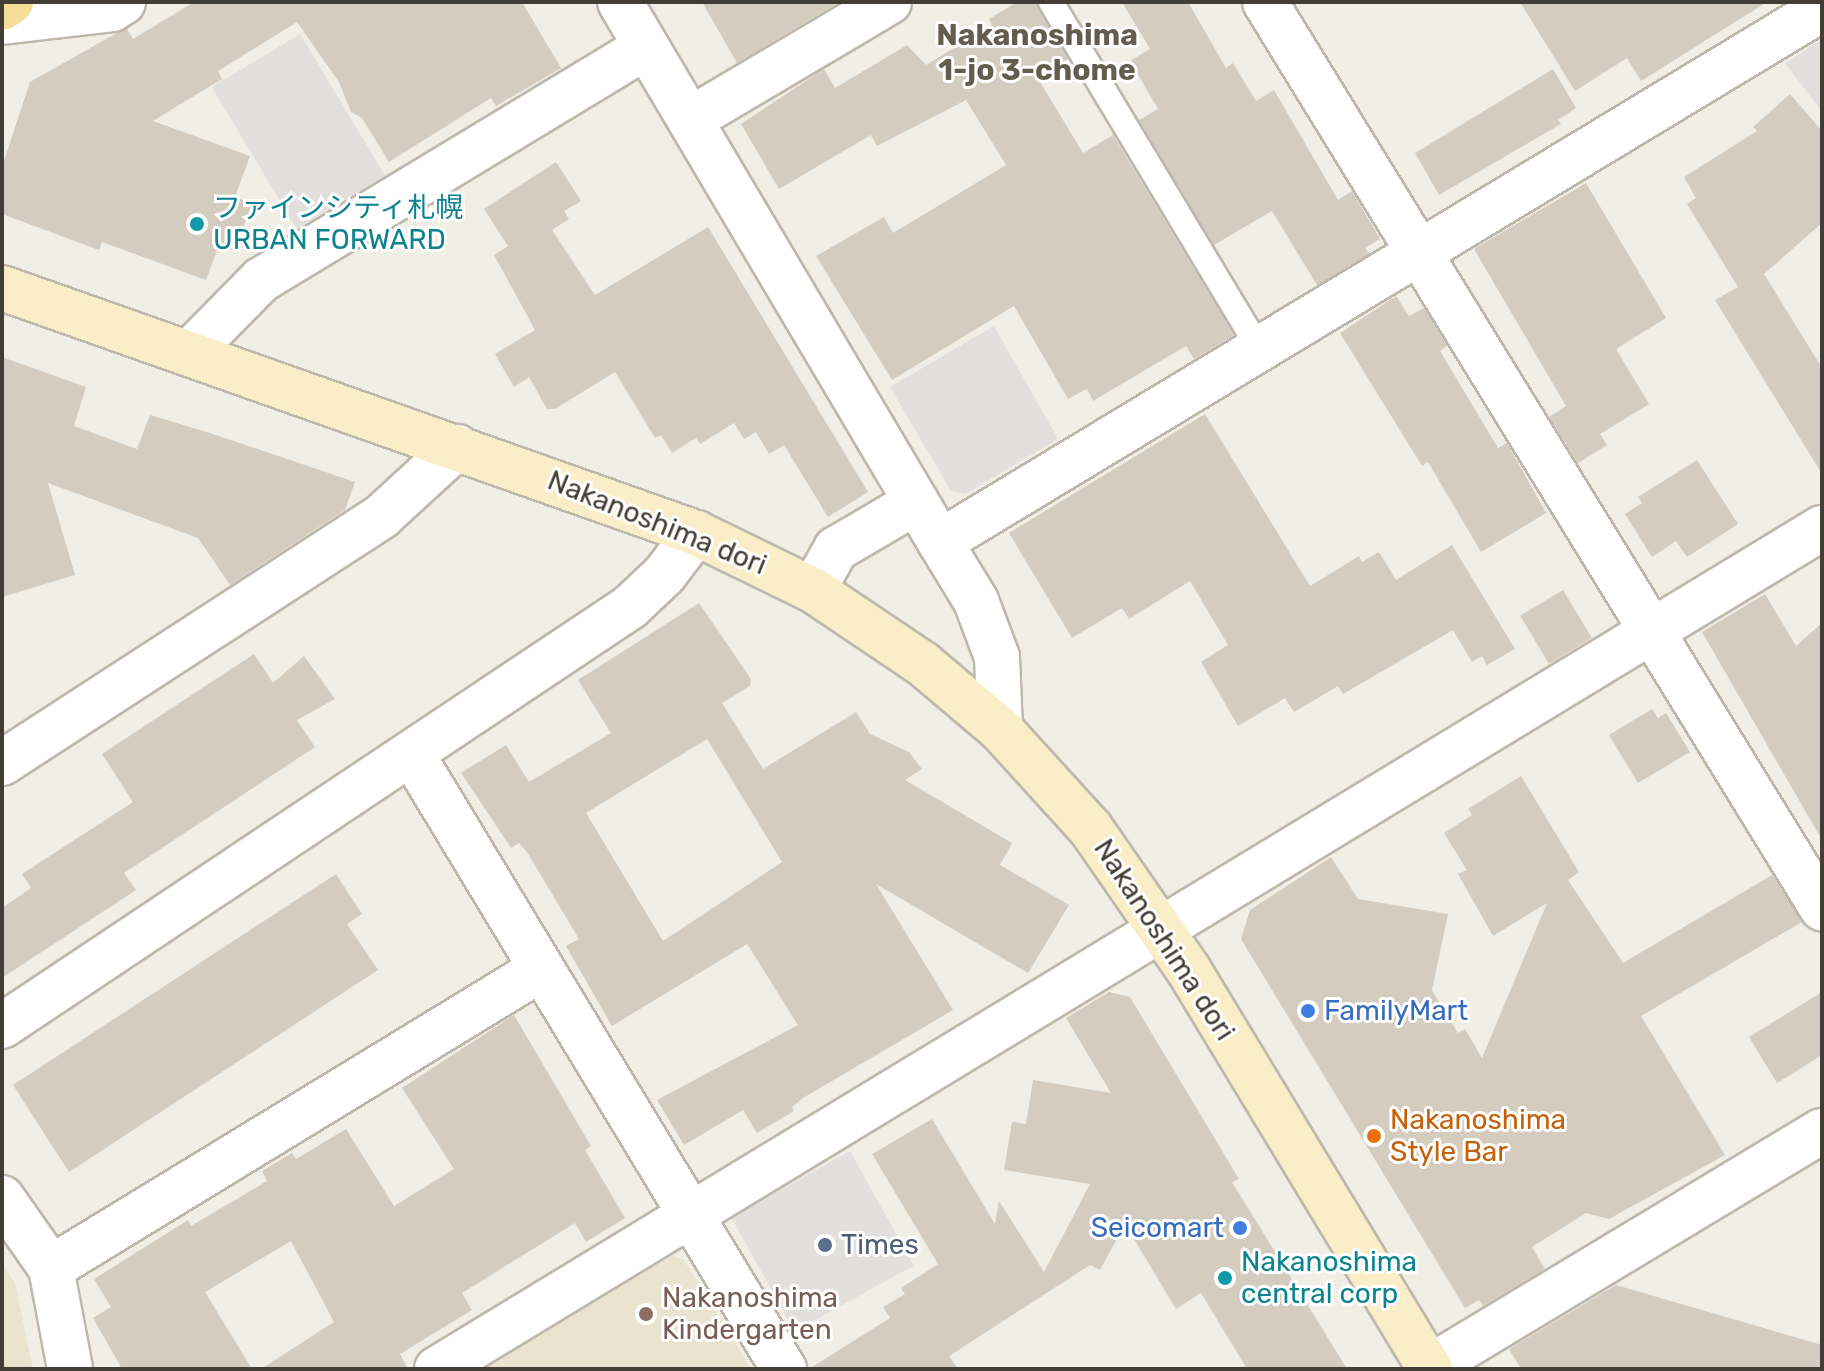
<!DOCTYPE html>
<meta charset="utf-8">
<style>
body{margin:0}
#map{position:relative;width:1824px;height:1371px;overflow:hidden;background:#f1eee5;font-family:Rubik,"Noto Sans JP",sans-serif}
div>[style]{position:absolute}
.education>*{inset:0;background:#e9e3d0}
.parking>*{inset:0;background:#e2e0dd;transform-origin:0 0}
.building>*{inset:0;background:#d4ccbf;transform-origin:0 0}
.roads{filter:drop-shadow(2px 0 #beb8ac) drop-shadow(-2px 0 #beb8ac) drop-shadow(0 2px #beb8ac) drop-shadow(0 -2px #beb8ac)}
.lane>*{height:24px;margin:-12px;padding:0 12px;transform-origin:12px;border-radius:12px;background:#fff}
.street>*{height:44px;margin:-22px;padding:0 22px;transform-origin:22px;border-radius:22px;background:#fff}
.secondary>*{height:44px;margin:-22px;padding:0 22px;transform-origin:22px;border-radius:22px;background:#f9eec7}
.primary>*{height:44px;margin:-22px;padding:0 22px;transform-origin:22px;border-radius:22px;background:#f5dd9a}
.dots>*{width:22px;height:22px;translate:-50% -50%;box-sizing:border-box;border:4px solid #fff;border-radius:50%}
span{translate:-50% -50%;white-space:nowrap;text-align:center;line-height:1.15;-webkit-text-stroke:6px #fff;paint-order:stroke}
.culture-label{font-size:28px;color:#0d838f}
.left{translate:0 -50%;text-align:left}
.street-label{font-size:28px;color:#433e35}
.shop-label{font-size:28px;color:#366cbe}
.right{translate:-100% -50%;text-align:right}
.food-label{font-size:28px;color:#c56008}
.service-label{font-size:28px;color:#4e5e75}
.education-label{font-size:28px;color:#785e54}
.neighbourhood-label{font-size:30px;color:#645c4e;font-weight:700}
.frame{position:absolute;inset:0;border:4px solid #433e35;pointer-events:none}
</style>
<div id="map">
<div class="education">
<div style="clip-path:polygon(673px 1255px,684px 1260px,751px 1369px,484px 1369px)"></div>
<div style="clip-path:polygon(2px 1263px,15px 1283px,33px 1369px,2px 1369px)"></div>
</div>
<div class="parking">
<div style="left:300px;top:34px;width:165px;height:103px;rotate:59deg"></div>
<div style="clip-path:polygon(1822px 39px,1822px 112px,1785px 63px)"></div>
<div style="clip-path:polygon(994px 326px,1058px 439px,965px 494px,951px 491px,890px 387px)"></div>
<div style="left:850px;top:1151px;width:131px;height:136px;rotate:61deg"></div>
</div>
<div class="building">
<div style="clip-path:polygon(194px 2px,522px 2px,561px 68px,496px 106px,491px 98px,389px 162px,362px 118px,351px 112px,339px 82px,297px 22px,218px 71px,222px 79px,153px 121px,250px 156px,235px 197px,252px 203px,235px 251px,219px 245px,206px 280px,102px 242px,99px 250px,2px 214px,2px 167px,30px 82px,115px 34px,127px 29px,133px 39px)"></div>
<div style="clip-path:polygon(702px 2px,839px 2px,737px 63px)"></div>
<div style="clip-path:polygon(1017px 2px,1035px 2px,1068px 59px,1037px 77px,1083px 153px,1113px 135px,1234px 335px,1194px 359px,1186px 346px,1093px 401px,1087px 389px,1068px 399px,1014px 306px,892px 380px,816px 256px,884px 217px,893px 233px,1006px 165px,966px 100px,877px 146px,871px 135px,779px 189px,741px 124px,824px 69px,835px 88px,907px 45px,926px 65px,992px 25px,989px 19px)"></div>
<div style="clip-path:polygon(1122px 2px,1188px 2px,1226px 68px,1233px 63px,1256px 101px,1274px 90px,1338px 200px,1352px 191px,1380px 239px,1365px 248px,1369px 254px,1317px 285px,1272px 211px,1214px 245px,1139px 120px,1158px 109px,1130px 61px,1150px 49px)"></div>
<div style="clip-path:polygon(1520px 2px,1767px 2px,1641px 81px,1627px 58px,1575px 91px)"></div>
<div style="clip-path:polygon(1553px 69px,1576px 108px,1558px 120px,1561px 124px,1439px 195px,1415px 153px)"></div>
<div style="clip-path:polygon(1790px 94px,1822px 131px,1822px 223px,1764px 274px,1822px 368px,1822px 474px,1715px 300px,1738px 287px,1687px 204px,1696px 198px,1684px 177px,1757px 131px,1753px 127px)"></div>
<div style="clip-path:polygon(556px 162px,581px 201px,564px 211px,569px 219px,552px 230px,595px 295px,708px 227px,868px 492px,828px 517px,784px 445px,769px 454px,756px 432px,744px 439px,734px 423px,700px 444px,696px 438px,672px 453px,661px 435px,655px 438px,615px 372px,555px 409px,547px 409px,529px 377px,514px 387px,495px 354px,535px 330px,494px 255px,508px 246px,484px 209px)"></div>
<div style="clip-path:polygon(1586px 183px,1666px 318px,1616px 349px,1649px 404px,1600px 434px,1607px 445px,1578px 463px,1549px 417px,1566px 406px,1474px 249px)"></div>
<div style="clip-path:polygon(1396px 296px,1409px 316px,1424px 308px,1447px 346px,1440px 351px,1498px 448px,1507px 443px,1546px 513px,1481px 552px,1428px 462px,1422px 466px,1340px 333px)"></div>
<div style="clip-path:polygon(2px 357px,86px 387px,74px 426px,137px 449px,150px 415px,210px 433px,355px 482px,345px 510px,230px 585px,198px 538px,48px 483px,75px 575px,2px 597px)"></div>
<div style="clip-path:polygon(1205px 414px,1310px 586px,1359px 556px,1362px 562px,1379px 552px,1396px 580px,1452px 545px,1515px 649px,1487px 665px,1482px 656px,1472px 662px,1453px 630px,1343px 694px,1338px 686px,1294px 712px,1285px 698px,1238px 726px,1201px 662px,1228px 645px,1190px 581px,1129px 619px,1122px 608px,1072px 638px,1009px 533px)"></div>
<div style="clip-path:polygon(1697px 460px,1738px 524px,1687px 557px,1676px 541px,1652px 557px,1625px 514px,1642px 503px,1638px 497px)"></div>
<div style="left:1563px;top:590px;width:56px;height:50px;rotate:59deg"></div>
<div style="clip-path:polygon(1765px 594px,1796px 646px,1822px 623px,1822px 840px,1702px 632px)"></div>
<div style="clip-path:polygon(evenodd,699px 603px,751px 679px,750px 686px,722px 703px,763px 769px,856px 712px,870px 734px,909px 752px,922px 769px,905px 780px,1012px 843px,1000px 865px,1069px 905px,1028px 973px,876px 884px,953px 1010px,803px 1098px,792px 1107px,794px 1111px,757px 1133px,743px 1110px,684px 1145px,657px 1100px,798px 1025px,747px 944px,612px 1026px,566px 946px,579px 939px,527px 852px,519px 843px,511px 848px,461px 773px,506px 745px,529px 782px,611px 733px,578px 680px,699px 603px,707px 739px,782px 862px,663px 941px,586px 813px,707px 739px)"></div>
<div style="clip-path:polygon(254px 654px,273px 683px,304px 656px,335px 699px,297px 720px,315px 747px,124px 873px,136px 890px,2px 978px,2px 908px,31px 888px,22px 874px,133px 802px,102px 754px)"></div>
<div style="clip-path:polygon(1652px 709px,1658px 718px,1666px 713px,1690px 752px,1638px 783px,1609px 735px)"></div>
<div style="clip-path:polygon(1521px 776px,1579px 872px,1568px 880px,1623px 963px,1772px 875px,1802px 922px,1641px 1016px,1725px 1155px,1609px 1219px,1586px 1213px,1532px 1247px,1545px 1269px,1483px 1306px,1479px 1300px,1465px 1308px,1241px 939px,1250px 910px,1331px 857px,1358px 899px,1448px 914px,1432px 990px,1458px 1033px,1465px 1029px,1482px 1058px,1547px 903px,1493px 936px,1458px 874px,1467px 870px,1444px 833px,1472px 815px,1468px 809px)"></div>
<div style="clip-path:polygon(336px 874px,362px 914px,347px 924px,378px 970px,69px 1172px,13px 1085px)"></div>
<div style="clip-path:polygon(1109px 992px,1130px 997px,1239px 1179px,1232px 1182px,1347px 1369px,1247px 1369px,1201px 1293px,1176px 1309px,1125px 1224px,1100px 1270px,1090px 1265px,949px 1356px,958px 1369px,809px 1369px,890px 1318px,883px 1307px,905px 1294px,901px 1288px,938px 1264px,872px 1154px,932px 1119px,995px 1224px,999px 1201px,1044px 1272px,1090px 1184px,1004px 1170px,1012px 1122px,1026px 1124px,1033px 1080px,1111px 1093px,1066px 1018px)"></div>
<div style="clip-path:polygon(1822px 992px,1822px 1055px,1777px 1083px,1749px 1037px)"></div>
<div style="clip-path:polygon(514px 1015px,591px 1146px,585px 1150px,625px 1218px,586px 1242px,575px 1223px,462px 1293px,472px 1310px,400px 1354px,408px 1369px,261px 1369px,334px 1322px,291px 1241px,205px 1292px,252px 1369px,122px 1369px,93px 1318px,111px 1307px,94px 1279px,188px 1220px,191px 1226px,267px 1181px,262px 1171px,292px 1153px,296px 1159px,346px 1129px,394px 1206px,454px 1169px,402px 1088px)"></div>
<div style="clip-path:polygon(1616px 1285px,1822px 1345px,1822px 1369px,1521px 1369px,1509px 1349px)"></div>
</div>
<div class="roads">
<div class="lane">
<div style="left:1051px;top:2px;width:404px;rotate:59deg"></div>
</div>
<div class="street">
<div style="left:620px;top:2px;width:628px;rotate:59.35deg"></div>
<div style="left:1265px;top:2px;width:1064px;rotate:58.42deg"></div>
<div style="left:2px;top:22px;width:111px;rotate:-6.7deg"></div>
<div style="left:112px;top:9px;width:13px;rotate:-32deg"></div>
<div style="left:691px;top:119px;width:230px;rotate:-30.6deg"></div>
<div style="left:189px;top:353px;width:103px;rotate:-45.4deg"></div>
<div style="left:261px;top:280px;width:450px;rotate:-31.2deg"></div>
<div style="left:813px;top:590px;width:47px;rotate:-60.7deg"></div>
<div style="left:836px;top:549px;width:93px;rotate:-30.4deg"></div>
<div style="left:1000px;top:729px;width:72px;rotate:-92.4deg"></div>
<div style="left:997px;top:657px;width:60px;rotate:-110.6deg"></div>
<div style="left:976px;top:601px;width:69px;rotate:-121.4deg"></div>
<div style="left:940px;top:542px;width:1028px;rotate:-31.15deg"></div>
<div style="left:413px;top:756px;width:717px;rotate:58.82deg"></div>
<div style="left:2px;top:763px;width:453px;rotate:-33deg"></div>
<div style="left:382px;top:516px;width:102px;rotate:-42.6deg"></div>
<div style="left:2px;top:1026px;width:755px;rotate:-33.71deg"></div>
<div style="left:630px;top:607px;width:47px;rotate:-43.3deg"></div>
<div style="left:664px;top:575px;width:53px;rotate:-52.7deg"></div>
<div style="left:2px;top:1198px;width:85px;rotate:55deg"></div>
<div style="left:51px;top:1268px;width:103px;rotate:79.3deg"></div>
<div style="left:51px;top:1268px;width:574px;rotate:-31.39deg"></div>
<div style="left:437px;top:1369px;width:1620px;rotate:-31.27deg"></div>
<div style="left:1427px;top:1369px;width:461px;rotate:-31.1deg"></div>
</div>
<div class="secondary">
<div style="left:2px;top:288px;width:736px;rotate:19.44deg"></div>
<div style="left:696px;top:533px;width:130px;rotate:26deg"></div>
<div style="left:813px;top:590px;width:133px;rotate:33.9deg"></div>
<div style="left:923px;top:664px;width:101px;rotate:40.2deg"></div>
<div style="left:1000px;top:729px;width:135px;rotate:47.7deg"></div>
<div style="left:1091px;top:829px;width:170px;rotate:55.3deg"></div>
<div style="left:1188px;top:969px;width:468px;rotate:58.8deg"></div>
</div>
<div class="primary">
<div style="left:2px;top:8px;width:11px;rotate:-34deg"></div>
</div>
</div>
<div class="dots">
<div style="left:197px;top:224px;background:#0f9aa8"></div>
<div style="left:1308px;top:1011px;background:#3f7fe0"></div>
<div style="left:1374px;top:1136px;background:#e8710a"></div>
<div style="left:1240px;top:1228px;background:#3f7fe0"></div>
<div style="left:825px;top:1245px;background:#5c6f8a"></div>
<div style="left:1225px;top:1278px;background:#0f9aa8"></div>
<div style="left:646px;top:1314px;background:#8d6e63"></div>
</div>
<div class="culture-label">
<span class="left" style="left:213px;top:224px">ファインシティ札幌<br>URBAN FORWARD</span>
<span class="left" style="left:1241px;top:1278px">Nakanoshima<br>central corp</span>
</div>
<div class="street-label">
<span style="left:657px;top:523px;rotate:22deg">Nakanoshima dori</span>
<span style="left:1164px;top:940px;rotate:57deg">Nakanoshima dori</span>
</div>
<div class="shop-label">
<span class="left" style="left:1324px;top:1011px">FamilyMart</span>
<span class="right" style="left:1224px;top:1228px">Seicomart</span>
</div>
<div class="food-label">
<span class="left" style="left:1390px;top:1136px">Nakanoshima<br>Style Bar</span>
</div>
<div class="service-label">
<span class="left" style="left:841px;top:1245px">Times</span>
</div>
<div class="education-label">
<span class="left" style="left:662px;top:1314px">Nakanoshima<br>Kindergarten</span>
</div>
<div class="neighbourhood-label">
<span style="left:1037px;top:52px">Nakanoshima<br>1-jo 3-chome</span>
</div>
<div class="frame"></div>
</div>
